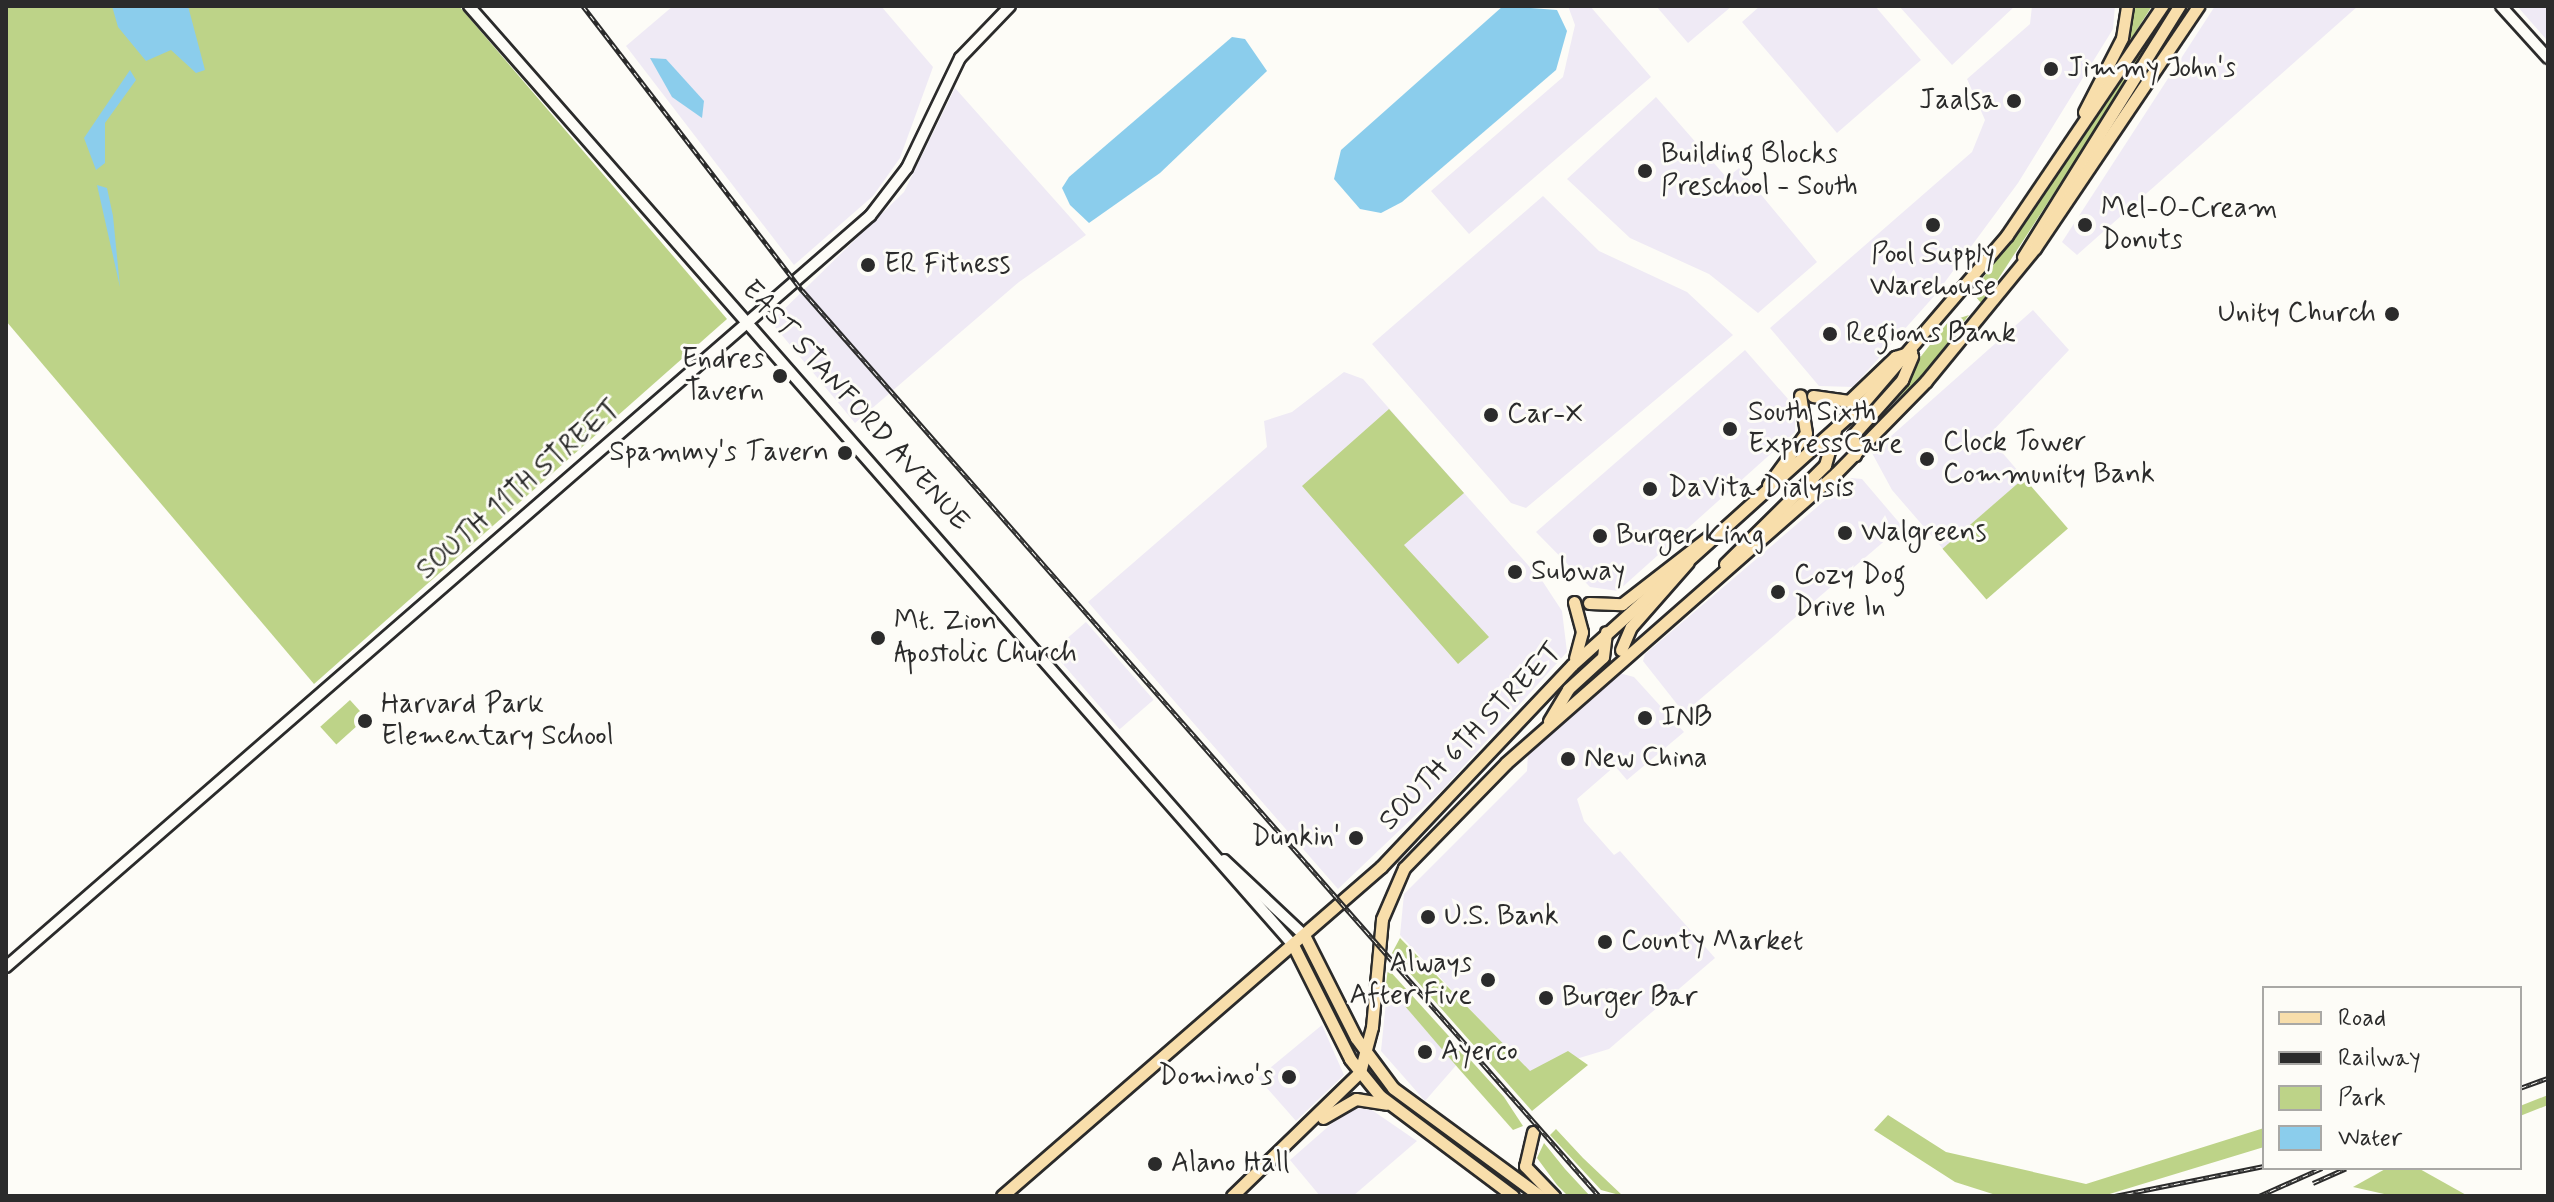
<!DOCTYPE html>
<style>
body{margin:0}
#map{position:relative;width:2554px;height:1202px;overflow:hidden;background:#fdfcf7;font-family:Mynerve,sans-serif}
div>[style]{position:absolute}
.built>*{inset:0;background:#efeaf5;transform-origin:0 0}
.green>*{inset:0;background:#bdd388;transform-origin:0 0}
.water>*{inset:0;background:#8bcdec}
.roads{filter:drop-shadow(2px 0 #2b2b2b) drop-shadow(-2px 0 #2b2b2b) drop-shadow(0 2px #2b2b2b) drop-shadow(0 -2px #2b2b2b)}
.secondary>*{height:10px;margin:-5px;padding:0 5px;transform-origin:5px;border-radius:5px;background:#fdfcf7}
.primary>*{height:11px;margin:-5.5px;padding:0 5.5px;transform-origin:5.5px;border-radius:5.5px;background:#f8deab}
.rail>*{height:5px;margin-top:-2.5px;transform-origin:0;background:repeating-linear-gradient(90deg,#fdfcf7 0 6px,#2b2b2b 0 12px);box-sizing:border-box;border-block:2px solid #2b2b2b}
.dots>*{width:22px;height:22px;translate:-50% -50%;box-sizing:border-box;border:4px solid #fdfcf7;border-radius:50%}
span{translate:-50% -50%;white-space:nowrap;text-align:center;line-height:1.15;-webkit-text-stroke:6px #fdfcf7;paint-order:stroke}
.poi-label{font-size:28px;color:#2b2b2b}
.left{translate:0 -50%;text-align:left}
.right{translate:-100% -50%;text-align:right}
.street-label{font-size:28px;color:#2b2b2b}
.frame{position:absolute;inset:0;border:8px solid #2b2b2b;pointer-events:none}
.legend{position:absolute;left:2262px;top:986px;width:260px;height:184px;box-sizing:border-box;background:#fdfcf7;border:2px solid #a9a8a5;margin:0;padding:10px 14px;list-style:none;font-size:24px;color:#2b2b2b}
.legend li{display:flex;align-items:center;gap:16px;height:40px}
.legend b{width:40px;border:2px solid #a9a8a5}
</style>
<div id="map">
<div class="built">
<div style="clip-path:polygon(673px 6px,881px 6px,933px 67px,900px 158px,873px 196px,794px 265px,626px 46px)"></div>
<div style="clip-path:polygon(1568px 6px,1590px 6px,1651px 77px,1469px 234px,1431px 191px,1563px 77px,1575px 25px)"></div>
<div style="clip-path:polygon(1656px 6px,1732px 6px,1688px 43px)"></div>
<div style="clip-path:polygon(1760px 6px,1875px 6px,1921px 60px,1837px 133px,1742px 22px)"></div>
<div style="clip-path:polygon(1899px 6px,2015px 6px,1952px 65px)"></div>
<div style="clip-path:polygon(2032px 6px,2115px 6px,2113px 29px,2018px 183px,1936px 294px,1853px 387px,1819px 386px,1770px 328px,1972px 152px,1985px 120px,1967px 79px,2030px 24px)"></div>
<div style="clip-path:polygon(2215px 6px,2358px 6px,2077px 255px,2062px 242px)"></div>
<div style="clip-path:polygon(2517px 6px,2548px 6px,2548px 37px,2546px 39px)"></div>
<div style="clip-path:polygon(955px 88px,1086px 235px,1019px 282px,855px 423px,771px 322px,904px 192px)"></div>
<div style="clip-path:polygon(1656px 97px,1727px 178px,1739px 168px,1817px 262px,1758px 313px,1709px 274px,1630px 238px,1567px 179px)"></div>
<div style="clip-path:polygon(1543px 196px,1599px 251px,1687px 292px,1733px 335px,1526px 508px,1511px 503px,1372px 344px)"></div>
<div style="clip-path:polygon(2033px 310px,2069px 350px,1988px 436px,2024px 478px,1944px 550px,1892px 490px,1872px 453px)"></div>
<div style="clip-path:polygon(1745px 350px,1795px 407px,1795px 432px,1618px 591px,1590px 587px,1536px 532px)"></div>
<div style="clip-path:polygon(1344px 372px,1363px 379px,1543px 582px,1562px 611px,1567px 652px,1443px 789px,1338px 889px,1088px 602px,1267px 447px,1264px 421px,1292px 412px)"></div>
<div style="clip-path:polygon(1851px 478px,1862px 479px,1902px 526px,1684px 713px,1643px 661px,1645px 654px)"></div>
<div style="left:1086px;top:622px;width:103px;height:45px;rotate:49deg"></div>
<div style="clip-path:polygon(1619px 673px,1634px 677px,1684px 732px,1627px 780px,1615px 766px,1577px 799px,1584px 821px,1614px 855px,1620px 851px,1715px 958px,1609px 1049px,1530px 1073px,1400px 935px,1404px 894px,1527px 771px,1528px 753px)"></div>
<div style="clip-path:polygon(1388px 982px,1459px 1062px,1425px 1101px,1381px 1051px)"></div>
<div style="clip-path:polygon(1322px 1025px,1344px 1075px,1296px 1121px,1258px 1078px)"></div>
<div style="clip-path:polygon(1366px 1106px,1417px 1141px,1353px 1196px,1320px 1196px,1290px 1160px,1346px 1111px)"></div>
</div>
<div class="green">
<div style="clip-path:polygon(6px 6px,459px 6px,727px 319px,314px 684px,6px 321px)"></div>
<div style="clip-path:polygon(2131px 6px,2152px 6px,2131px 39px,2126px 35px)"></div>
<div style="clip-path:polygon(2170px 7px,2167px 19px,1982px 304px,1975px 296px,1979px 284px)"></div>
<div style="clip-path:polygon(1969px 315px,1923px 375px,1859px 435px,1948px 322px)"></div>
<div style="clip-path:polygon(1389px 409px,1464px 493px,1404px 545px,1489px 637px,1458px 664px,1302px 486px)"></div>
<div style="left:2024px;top:478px;width:67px;height:108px;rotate:49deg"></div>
<div style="left:350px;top:700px;width:24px;height:40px;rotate:48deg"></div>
<div style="clip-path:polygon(1400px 938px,1530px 1071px,1568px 1051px,1588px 1065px,1532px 1111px,1392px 953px)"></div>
<div style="clip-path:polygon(1388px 969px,1504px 1097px,1523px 1126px,1513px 1130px,1459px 1069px,1386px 984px)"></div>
<div style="clip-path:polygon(2548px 1095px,2548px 1105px,2520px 1116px,2520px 1106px)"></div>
<div style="clip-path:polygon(1888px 1115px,1946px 1152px,2086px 1184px,2264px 1128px,2264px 1147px,2103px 1196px,1999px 1196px,1955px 1182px,1874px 1130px)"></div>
<div style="clip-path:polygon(1556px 1129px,1583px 1158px,1623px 1196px,1601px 1190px,1550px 1135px)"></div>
<div style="clip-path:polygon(1544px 1143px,1565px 1169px,1590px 1196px,1568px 1196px,1557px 1185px,1537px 1158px)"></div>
<div style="clip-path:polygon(2387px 1168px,2418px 1168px,2468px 1196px,2393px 1196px,2353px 1187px)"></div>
</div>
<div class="water">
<div style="clip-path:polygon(112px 6px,188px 6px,205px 70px,196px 73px,171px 50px,146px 61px,118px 27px)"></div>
<div style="clip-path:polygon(1503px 6px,1557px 10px,1567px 31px,1556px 70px,1402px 202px,1381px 213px,1360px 209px,1334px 179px,1341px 150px)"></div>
<div style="clip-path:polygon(1232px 37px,1245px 39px,1267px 71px,1160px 173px,1089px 223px,1070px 205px,1062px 188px,1069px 177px)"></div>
<div style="clip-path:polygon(650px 58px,666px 59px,704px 101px,702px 118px,672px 97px)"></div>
<div style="clip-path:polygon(130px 70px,136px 80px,105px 123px,105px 163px,96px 170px,84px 138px)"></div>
<div style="clip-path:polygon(97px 185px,107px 188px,113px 216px,120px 287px)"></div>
</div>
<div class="roads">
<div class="secondary">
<div style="left:469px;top:6px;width:1249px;rotate:48.73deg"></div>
<div style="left:2501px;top:6px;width:70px;rotate:47.9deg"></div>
<div style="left:1224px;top:860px;width:110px;rotate:43.2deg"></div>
<div style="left:6px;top:967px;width:1145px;rotate:-41deg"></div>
<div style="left:870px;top:216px;width:61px;rotate:-52.4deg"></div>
<div style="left:907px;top:168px;width:122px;rotate:-64.3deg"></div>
<div style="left:960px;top:58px;width:72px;rotate:-46.1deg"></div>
</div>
<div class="primary">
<div style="left:2084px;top:112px;width:83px;rotate:-62.8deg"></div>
<div style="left:2122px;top:38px;width:32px;rotate:-81deg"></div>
<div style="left:2023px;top:257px;width:296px;rotate:-58.1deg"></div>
<div style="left:1813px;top:396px;width:36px;rotate:8deg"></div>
<div style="left:1849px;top:401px;width:64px;rotate:-43.7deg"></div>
<div style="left:1895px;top:357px;width:17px;rotate:-17deg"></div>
<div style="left:1855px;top:455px;width:20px;rotate:-96deg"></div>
<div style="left:1853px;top:435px;width:74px;rotate:-48.3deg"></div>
<div style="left:1902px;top:380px;width:26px;rotate:-67deg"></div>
<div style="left:1768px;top:485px;width:64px;rotate:-53.8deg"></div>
<div style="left:1806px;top:433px;width:38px;rotate:-99deg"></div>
<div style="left:1725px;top:564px;width:141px;rotate:-44.7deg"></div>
<div style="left:1825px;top:465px;width:36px;rotate:-74deg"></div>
<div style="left:1574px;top:602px;width:31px;rotate:75deg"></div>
<div style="left:1582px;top:632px;width:27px;rotate:105deg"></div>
<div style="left:1589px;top:603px;width:33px;rotate:2deg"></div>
<div style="left:1622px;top:604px;width:113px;rotate:-37.8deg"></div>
<div style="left:1621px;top:650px;width:25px;rotate:-67deg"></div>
<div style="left:1631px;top:627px;width:86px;rotate:-48.8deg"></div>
<div style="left:1549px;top:721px;width:37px;rotate:-59deg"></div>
<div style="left:1568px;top:689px;width:47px;rotate:-42.4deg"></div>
<div style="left:1603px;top:657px;width:25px;rotate:-83deg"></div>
<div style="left:1304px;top:935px;width:115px;rotate:63.2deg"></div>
<div style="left:1356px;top:1038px;width:62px;rotate:53.5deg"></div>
<div style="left:1393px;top:1088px;width:182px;rotate:36.3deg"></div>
<div style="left:1293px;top:945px;width:127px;rotate:63.4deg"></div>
<div style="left:1350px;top:1059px;width:48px;rotate:51deg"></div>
<div style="left:1380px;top:1096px;width:166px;rotate:36.9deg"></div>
<div style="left:1323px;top:1118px;width:38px;rotate:-30deg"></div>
<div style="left:1356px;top:1099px;width:31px;rotate:9deg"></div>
<div style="left:1533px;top:1132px;width:35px;rotate:103deg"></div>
<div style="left:1525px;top:1166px;width:42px;rotate:46deg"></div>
<div style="left:1002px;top:1196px;width:502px;rotate:-40.96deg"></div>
<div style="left:1381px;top:867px;width:278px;rotate:-46.6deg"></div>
<div style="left:1572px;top:665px;width:393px;rotate:-42deg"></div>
<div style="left:1864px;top:402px;width:220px;rotate:-49.4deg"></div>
<div style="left:2007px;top:235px;width:277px;rotate:-55.9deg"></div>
<div style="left:1232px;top:1196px;width:178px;rotate:-44.1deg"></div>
<div style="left:1360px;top:1072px;width:47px;rotate:-75.1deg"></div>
<div style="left:1372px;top:1027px;width:108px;rotate:-84.7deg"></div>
<div style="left:1382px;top:919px;width:56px;rotate:-66.7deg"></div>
<div style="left:1404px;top:868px;width:146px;rotate:-45.8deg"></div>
<div style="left:1506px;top:763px;width:439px;rotate:-41.3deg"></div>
<div style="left:1836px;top:473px;width:129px;rotate:-45.6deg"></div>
<div style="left:1926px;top:381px;width:172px;rotate:-50.7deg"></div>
<div style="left:2035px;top:248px;width:292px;rotate:-56deg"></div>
</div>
</div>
<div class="rail">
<div style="left:583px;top:6px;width:359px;rotate:52.4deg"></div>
<div style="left:802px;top:290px;width:1207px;rotate:48.66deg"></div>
<div style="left:2520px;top:1088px;width:30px;rotate:-20deg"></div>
<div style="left:2313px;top:1183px;width:36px;rotate:-24deg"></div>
<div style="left:2115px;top:1196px;width:152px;rotate:-11.4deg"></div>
<div style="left:2259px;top:1196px;width:69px;rotate:-24deg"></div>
</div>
<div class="dots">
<div style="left:2051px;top:69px;background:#2b2b2b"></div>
<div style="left:2014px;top:101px;background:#2b2b2b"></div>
<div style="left:1645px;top:171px;background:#2b2b2b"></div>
<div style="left:1933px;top:225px;background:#2b2b2b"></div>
<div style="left:2085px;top:225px;background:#2b2b2b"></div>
<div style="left:868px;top:265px;background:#2b2b2b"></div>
<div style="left:2392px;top:314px;background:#2b2b2b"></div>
<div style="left:1830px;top:334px;background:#2b2b2b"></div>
<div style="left:780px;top:376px;background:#2b2b2b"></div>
<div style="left:1491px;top:415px;background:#2b2b2b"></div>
<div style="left:1730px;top:429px;background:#2b2b2b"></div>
<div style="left:845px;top:453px;background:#2b2b2b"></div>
<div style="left:1927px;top:459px;background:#2b2b2b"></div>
<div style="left:1650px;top:489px;background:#2b2b2b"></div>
<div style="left:1845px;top:533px;background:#2b2b2b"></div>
<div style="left:1600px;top:536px;background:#2b2b2b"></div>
<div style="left:1515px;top:572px;background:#2b2b2b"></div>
<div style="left:1778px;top:592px;background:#2b2b2b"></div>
<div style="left:878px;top:638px;background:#2b2b2b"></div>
<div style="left:1645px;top:718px;background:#2b2b2b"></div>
<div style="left:365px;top:721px;background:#2b2b2b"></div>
<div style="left:1568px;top:759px;background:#2b2b2b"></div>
<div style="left:1356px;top:838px;background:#2b2b2b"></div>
<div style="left:1428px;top:917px;background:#2b2b2b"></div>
<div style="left:1605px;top:942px;background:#2b2b2b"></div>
<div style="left:1488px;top:980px;background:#2b2b2b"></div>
<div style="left:1546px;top:998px;background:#2b2b2b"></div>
<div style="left:1425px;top:1052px;background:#2b2b2b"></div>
<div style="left:1289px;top:1077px;background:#2b2b2b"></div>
<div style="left:1155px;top:1164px;background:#2b2b2b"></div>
</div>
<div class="poi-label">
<span class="left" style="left:2067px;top:69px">Jimmy John's</span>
<span class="right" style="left:1998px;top:101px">Jaalsa</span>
<span class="left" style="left:1661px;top:171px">Building Blocks<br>Preschool - South</span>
<span class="left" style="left:2101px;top:225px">Mel-O-Cream<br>Donuts</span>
<span style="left:1933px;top:271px">Pool Supply<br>Warehouse</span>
<span class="left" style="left:884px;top:265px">ER Fitness</span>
<span class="right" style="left:2376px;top:314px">Unity Church</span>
<span class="left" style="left:1846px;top:334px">Regions Bank</span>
<span class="right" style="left:764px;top:376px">Endres<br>Tavern</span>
<span class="left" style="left:1748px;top:429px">South Sixth<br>ExpressCare</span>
<span class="left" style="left:1507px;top:415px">Car-X</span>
<span class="left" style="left:1943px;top:459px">Clock Tower<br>Community Bank</span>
<span class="right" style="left:829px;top:453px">Spammy's Tavern</span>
<span class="left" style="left:1668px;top:489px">DaVita Dialysis</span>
<span class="left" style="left:1861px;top:533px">Walgreens</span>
<span class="left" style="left:1616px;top:536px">Burger King</span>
<span class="left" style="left:1531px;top:572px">Subway</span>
<span class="left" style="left:1794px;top:592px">Cozy Dog<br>Drive In</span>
<span class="left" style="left:894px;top:638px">Mt. Zion<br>Apostolic Church</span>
<span class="left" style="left:381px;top:721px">Harvard Park<br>Elementary School</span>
<span class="left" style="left:1661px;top:718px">INB</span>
<span class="left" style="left:1584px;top:759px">New China</span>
<span class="right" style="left:1340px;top:838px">Dunkin'</span>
<span class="left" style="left:1444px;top:917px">U.S. Bank</span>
<span class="left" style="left:1621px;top:942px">County Market</span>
<span class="right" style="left:1472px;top:980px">Always<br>After Five</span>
<span class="left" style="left:1562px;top:998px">Burger Bar</span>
<span class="left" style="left:1441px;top:1052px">Ayerco</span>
<span class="right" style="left:1273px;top:1077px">Domino's</span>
<span class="left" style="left:1171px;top:1164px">Alano Hall</span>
</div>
<div class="street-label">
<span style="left:855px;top:406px;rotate:48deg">EAST STANFORD AVENUE</span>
<span style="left:519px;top:490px;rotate:-41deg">SOUTH 11TH STREET</span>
<span style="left:1471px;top:737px;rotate:-46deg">SOUTH 6TH STREET</span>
</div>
<div class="frame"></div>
<ul class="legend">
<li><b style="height:10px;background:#f8deab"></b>Road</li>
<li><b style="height:10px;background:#2b2b2b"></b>Railway</li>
<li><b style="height:22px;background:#bdd388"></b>Park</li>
<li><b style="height:22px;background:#8bcdec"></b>Water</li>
</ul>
</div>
